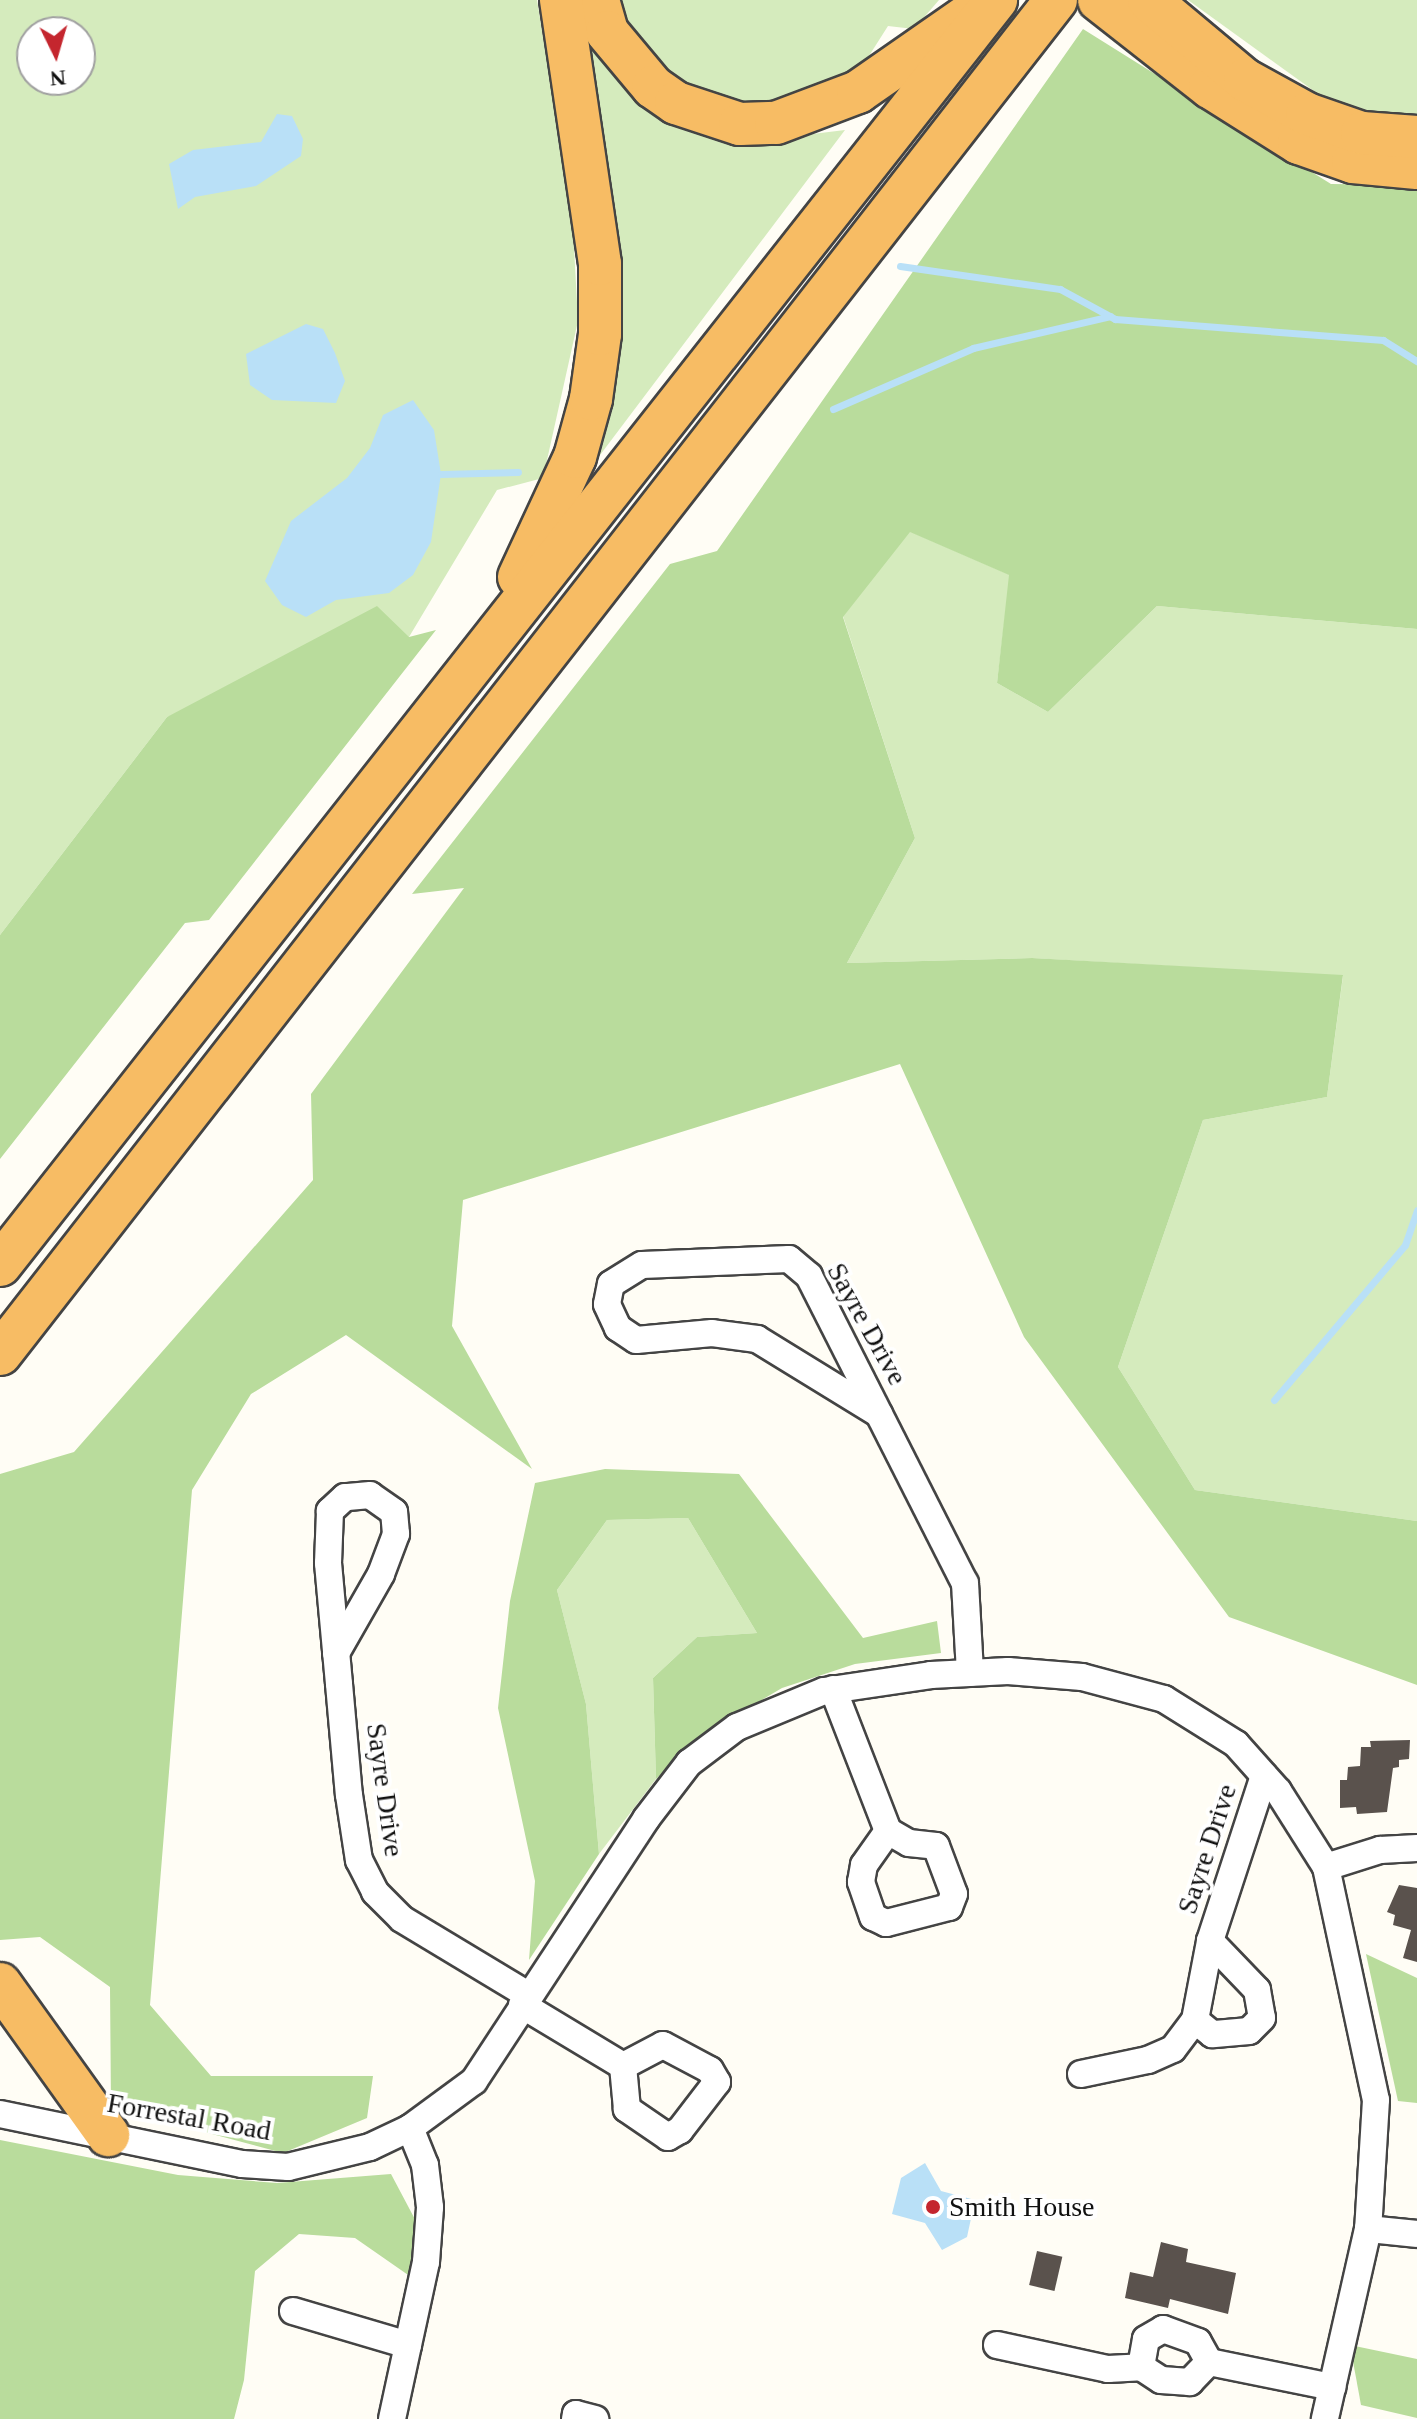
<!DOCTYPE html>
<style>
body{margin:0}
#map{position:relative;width:1417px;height:2419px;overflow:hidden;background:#fffdf5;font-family:"Times New Roman",serif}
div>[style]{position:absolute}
.green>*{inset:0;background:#d5ebbd}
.forest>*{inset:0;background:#b9dc9c}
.water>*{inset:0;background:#b9e0f7}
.stream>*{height:7px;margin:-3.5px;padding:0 3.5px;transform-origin:3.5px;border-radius:3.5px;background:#b9e0f7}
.building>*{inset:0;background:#5a524d;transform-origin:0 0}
.roads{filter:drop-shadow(2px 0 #444) drop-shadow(-2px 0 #444) drop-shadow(0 2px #444) drop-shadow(0 -2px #444)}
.minor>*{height:26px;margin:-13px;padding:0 13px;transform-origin:13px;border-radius:13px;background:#fff}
.trunk>*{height:42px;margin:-21px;padding:0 21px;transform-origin:21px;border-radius:21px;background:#f7bc64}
.dots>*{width:22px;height:22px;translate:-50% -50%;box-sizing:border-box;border:4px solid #fff;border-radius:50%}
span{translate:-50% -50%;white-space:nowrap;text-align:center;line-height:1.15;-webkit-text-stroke:8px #fff;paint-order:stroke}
.street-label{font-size:28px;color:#111}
.poi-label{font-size:28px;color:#111}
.left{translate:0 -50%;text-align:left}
.north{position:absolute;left:16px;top:16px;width:80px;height:80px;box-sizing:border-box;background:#fff;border:2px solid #a0a0a0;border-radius:50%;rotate:175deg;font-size:22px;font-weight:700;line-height:32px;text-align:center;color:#111}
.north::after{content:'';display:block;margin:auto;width:28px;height:36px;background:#c4262e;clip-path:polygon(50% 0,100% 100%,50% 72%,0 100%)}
</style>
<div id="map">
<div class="green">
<div style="clip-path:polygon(evenodd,0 0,537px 0,572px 210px,578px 321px,543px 478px,497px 490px,409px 637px,167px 717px,0 935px,0 0,32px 32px,80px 32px,80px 80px,32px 80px,32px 32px)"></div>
<div style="clip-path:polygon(618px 0,939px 0,914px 29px,888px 26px,853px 81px,789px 106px,707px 104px,648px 59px)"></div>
<div style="clip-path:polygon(1188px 0,1417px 0,1417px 115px,1350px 117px)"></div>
<div style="clip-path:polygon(580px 8px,661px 122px,748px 142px,845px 130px,582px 479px)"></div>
<div style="clip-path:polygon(909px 531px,1010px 575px,997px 683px,1048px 712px,1157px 606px,1417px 629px,1417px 1521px,1195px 1490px,1118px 1367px,1203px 1120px,1327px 1097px,1343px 976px,1032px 958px,847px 963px,915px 838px,843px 616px)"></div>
<div style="clip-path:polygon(688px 1518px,757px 1633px,697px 1637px,653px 1678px,656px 1779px,599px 1854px,586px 1704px,557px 1590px,607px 1520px)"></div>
</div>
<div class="forest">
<div style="clip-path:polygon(1083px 29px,1331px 184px,1417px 185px,1417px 629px,1157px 606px,1048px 712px,997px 683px,1009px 575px,910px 532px,843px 617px,915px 838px,847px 963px,1032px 958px,1343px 975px,1327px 1097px,1203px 1120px,1118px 1367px,1195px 1490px,1417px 1521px,1417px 1685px,1229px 1617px,1024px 1337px,900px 1064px,463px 1200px,452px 1326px,532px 1469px,346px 1335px,251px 1394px,192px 1490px,150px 2005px,211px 2076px,373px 2076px,367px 2118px,283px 2153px,111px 2107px,110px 1987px,40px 1937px,0 1940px,0 1474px,74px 1452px,313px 1180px,311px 1094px,464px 888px,412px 894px,670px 564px,717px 551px)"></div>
<div style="clip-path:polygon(377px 606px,409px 637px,436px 630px,209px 920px,185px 923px,0 1159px,0 935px,167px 717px)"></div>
<div style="clip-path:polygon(605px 1469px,739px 1474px,863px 1638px,937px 1621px,941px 1653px,855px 1664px,782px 1688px,701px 1736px,656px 1779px,653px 1678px,697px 1637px,757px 1633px,688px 1518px,607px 1520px,557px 1590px,586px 1704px,599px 1854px,529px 1960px,535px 1881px,498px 1708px,510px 1601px,535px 1483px)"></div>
<div style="clip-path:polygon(1366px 1954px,1417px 1978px,1417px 2103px,1398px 2101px)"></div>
<div style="clip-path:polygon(0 2140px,178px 2175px,277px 2183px,391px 2174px,418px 2225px,411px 2277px,355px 2238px,299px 2234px,255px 2271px,244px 2380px,234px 2419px,0 2419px)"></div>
<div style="clip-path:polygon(1350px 2345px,1417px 2359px,1417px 2418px,1361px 2405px)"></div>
</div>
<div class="water">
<div style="clip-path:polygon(277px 114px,292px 116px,303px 139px,301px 156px,256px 186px,195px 197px,178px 209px,169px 164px,193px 150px,261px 142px)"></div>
<div style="clip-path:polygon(306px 324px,323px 329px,335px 353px,345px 381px,336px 403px,272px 400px,250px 385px,246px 354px)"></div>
<div style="clip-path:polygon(413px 400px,434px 430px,441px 474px,431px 542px,413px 575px,389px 593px,336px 600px,306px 617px,282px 605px,265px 581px,291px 521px,347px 478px,370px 448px,383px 415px)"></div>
<div style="clip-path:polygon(925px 2163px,941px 2191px,975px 2200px,967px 2237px,942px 2250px,925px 2223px,892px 2214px,901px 2178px)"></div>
</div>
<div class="stream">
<div style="left:900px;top:266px;width:162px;rotate:8.2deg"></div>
<div style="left:1060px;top:289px;width:63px;rotate:28.6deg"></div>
<div style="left:1115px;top:319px;width:269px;rotate:4.5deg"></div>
<div style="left:1383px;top:340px;width:40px;rotate:32deg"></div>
<div style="left:833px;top:409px;width:153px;rotate:-23.5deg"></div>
<div style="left:973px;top:348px;width:141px;rotate:-13.1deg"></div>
<div style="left:441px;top:474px;width:77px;rotate:-1.5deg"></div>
<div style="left:1274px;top:1400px;width:203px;rotate:-49.8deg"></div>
<div style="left:1405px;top:1245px;width:37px;rotate:-71deg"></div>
</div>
<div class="building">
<div style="clip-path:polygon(1410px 1740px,1409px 1759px,1399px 1760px,1399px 1767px,1393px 1768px,1387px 1812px,1357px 1814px,1356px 1807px,1340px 1808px,1340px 1780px,1347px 1780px,1348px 1767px,1360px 1766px,1361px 1747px,1371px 1747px,1370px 1741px)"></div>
<div style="clip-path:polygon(1399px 1885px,1417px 1888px,1417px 1962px,1403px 1958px,1411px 1930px,1393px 1925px,1395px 1915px,1387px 1912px)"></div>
<div style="clip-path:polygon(1161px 2242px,1188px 2249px,1186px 2262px,1236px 2273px,1228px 2314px,1170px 2299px,1168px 2308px,1125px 2298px,1130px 2272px,1153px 2277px)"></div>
<div style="left:1037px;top:2251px;width:26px;height:35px;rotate:13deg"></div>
</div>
<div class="roads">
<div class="minor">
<div style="left:879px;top:1414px;width:143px;rotate:-148.4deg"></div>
<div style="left:757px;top:1339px;width:45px;rotate:-172.4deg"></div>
<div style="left:712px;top:1333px;width:76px;rotate:174.7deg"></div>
<div style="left:636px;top:1340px;width:22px;rotate:-146deg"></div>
<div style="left:618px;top:1328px;width:26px;rotate:-115deg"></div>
<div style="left:607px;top:1304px;width:20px;rotate:-79deg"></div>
<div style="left:611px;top:1284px;width:36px;rotate:-32deg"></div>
<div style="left:642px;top:1265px;width:147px;rotate:-2.3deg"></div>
<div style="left:789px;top:1259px;width:26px;rotate:40deg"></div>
<div style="left:809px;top:1276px;width:344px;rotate:63.1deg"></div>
<div style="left:965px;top:1583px;width:90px;rotate:86.8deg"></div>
<div style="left:336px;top:1653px;width:91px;rotate:-60.3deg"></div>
<div style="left:381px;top:1574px;width:43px;rotate:-69.4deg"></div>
<div style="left:396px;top:1534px;width:22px;rotate:-95deg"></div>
<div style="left:394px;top:1512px;width:29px;rotate:-145deg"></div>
<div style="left:370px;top:1495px;width:25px;rotate:175deg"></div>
<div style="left:345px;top:1497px;width:21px;rotate:137deg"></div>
<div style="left:330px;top:1511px;width:52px;rotate:92.2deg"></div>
<div style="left:328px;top:1563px;width:121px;rotate:84.8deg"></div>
<div style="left:339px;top:1684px;width:111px;rotate:84.9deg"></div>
<div style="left:349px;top:1795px;width:66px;rotate:81.3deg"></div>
<div style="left:359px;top:1860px;width:36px;rotate:63deg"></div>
<div style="left:375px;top:1892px;width:38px;rotate:45deg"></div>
<div style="left:402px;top:1919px;width:147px;rotate:31.1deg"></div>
<div style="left:833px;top:1689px;width:152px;rotate:68.8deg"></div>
<div style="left:888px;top:1831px;width:24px;rotate:30deg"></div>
<div style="left:909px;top:1843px;width:27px;rotate:6deg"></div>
<div style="left:936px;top:1846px;width:51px;rotate:69.4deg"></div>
<div style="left:954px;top:1894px;width:14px;rotate:111deg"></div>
<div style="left:949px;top:1907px;width:65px;rotate:165.7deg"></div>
<div style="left:886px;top:1923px;width:14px;rotate:-155deg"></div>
<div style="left:873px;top:1917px;width:37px;rotate:-109deg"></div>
<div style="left:861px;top:1882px;width:17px;rotate:-80deg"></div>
<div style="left:864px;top:1865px;width:42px;rotate:-54.8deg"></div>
<div style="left:1326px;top:1867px;width:57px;rotate:-17.5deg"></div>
<div style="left:1380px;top:1850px;width:37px;rotate:-3deg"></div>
<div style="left:1210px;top:1941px;width:68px;rotate:46.2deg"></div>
<div style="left:1257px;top:1990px;width:28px;rotate:80deg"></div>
<div style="left:1262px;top:2018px;width:18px;rotate:135deg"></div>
<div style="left:1249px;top:2031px;width:37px;rotate:175deg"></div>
<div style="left:1212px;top:2034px;width:22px;rotate:-141deg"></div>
<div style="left:1195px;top:2020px;width:80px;rotate:-79.2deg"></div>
<div style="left:1210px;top:1941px;width:174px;rotate:-71.9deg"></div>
<div style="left:522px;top:2005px;width:118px;rotate:31.1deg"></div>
<div style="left:663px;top:2045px;width:53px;rotate:28deg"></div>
<div style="left:710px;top:2070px;width:14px;rotate:60deg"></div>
<div style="left:717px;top:2082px;width:61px;rotate:127.6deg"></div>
<div style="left:680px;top:2130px;width:14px;rotate:150deg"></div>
<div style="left:668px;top:2137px;width:50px;rotate:-145.7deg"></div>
<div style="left:627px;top:2109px;width:43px;rotate:-95.3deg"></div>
<div style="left:623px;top:2066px;width:45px;rotate:-27.7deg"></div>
<div style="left:1081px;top:2074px;width:68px;rotate:-11.8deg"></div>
<div style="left:1148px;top:2060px;width:27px;rotate:-24deg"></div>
<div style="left:1173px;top:2049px;width:36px;rotate:-53deg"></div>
<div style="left:0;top:2114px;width:247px;rotate:11.7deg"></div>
<div style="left:242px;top:2164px;width:46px;rotate:3.7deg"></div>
<div style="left:288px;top:2167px;width:84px;rotate:-13.7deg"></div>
<div style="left:370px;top:2147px;width:44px;rotate:-25.4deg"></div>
<div style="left:410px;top:2128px;width:79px;rotate:-36.3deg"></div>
<div style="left:474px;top:2081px;width:313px;rotate:-56.7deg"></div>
<div style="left:646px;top:1819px;width:71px;rotate:-52.5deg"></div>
<div style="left:689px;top:1763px;width:60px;rotate:-36.9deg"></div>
<div style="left:737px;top:1727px;width:94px;rotate:-22.5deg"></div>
<div style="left:824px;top:1691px;width:108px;rotate:-8.5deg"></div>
<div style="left:931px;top:1675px;width:77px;rotate:-3deg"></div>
<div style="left:1008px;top:1671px;width:74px;rotate:4.6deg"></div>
<div style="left:1082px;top:1677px;width:85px;rotate:15deg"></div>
<div style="left:1164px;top:1699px;width:85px;rotate:32deg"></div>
<div style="left:1236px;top:1744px;width:63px;rotate:48.2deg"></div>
<div style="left:1278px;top:1791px;width:90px;rotate:57.7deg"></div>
<div style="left:1326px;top:1867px;width:238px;rotate:77.9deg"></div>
<div style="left:1376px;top:2100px;width:129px;rotate:93.5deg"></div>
<div style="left:1368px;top:2229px;width:195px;rotate:102.8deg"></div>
<div style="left:1368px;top:2229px;width:49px;rotate:5.8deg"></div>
<div style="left:293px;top:2311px;width:120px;rotate:16.5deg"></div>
<div style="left:997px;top:2345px;width:114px;rotate:12.2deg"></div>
<div style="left:1108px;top:2369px;width:33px;rotate:-3deg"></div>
<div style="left:1209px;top:2362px;width:28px;rotate:134deg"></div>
<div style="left:1190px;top:2382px;width:29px;rotate:-176deg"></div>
<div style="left:1161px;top:2380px;width:24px;rotate:-147deg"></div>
<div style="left:1141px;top:2367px;width:28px;rotate:-80deg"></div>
<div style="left:1146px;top:2339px;width:20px;rotate:-30deg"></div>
<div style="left:1163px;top:2329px;width:37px;rotate:20deg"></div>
<div style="left:1198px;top:2342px;width:23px;rotate:61deg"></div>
<div style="left:1209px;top:2362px;width:126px;rotate:11.5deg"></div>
<div style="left:392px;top:2419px;width:161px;rotate:-77.8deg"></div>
<div style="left:426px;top:2262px;width:55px;rotate:-85.8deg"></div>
<div style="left:430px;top:2207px;width:42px;rotate:-96.8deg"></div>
<div style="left:425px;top:2165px;width:40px;rotate:-112deg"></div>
<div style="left:575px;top:2419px;width:5px;rotate:-79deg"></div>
<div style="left:576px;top:2414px;width:20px;rotate:15deg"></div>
</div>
<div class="trunk">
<div style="left:598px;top:0;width:33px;rotate:74deg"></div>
<div style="left:607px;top:32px;width:72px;rotate:50.1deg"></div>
<div style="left:653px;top:87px;width:28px;rotate:35deg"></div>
<div style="left:676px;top:103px;width:67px;rotate:18.2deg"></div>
<div style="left:740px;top:124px;width:36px;rotate:-2deg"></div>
<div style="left:776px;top:123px;width:88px;rotate:-20.7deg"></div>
<div style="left:858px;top:92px;width:140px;rotate:-34.8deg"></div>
<div style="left:1099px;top:0;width:141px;rotate:38.1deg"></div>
<div style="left:1210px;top:87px;width:105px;rotate:32.2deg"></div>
<div style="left:1299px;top:143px;width:57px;rotate:19.4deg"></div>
<div style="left:1353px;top:162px;width:64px;rotate:5.4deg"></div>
<div style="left:1149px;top:0;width:125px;rotate:39.8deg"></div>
<div style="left:1245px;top:80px;width:71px;rotate:28.7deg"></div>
<div style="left:1307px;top:114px;width:58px;rotate:19.1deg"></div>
<div style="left:1362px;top:133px;width:55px;rotate:4.2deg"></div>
<div style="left:519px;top:577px;width:132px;rotate:-65deg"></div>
<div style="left:575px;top:457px;width:60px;rotate:-74.6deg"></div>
<div style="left:591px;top:399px;width:66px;rotate:-82.1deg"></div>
<div style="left:600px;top:334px;width:70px;rotate:-90deg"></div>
<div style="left:600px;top:264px;width:267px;rotate:-98.4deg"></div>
<div style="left:0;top:1265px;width:1610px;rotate:-51.78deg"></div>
<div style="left:0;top:1354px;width:1717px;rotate:-52.05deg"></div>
<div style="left:0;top:1984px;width:186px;rotate:54.4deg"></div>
</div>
</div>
<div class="dots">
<div style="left:933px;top:2207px;background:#c4262e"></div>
</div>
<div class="street-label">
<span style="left:867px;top:1324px;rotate:61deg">Sayre Drive</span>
<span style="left:385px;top:1790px;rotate:82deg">Sayre Drive</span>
<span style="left:1207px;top:1849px;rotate:-72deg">Sayre Drive</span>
<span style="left:189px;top:2117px;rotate:10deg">Forrestal Road</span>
</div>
<div class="poi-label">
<span class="left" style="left:949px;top:2207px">Smith House</span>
</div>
<div class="north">N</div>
</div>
